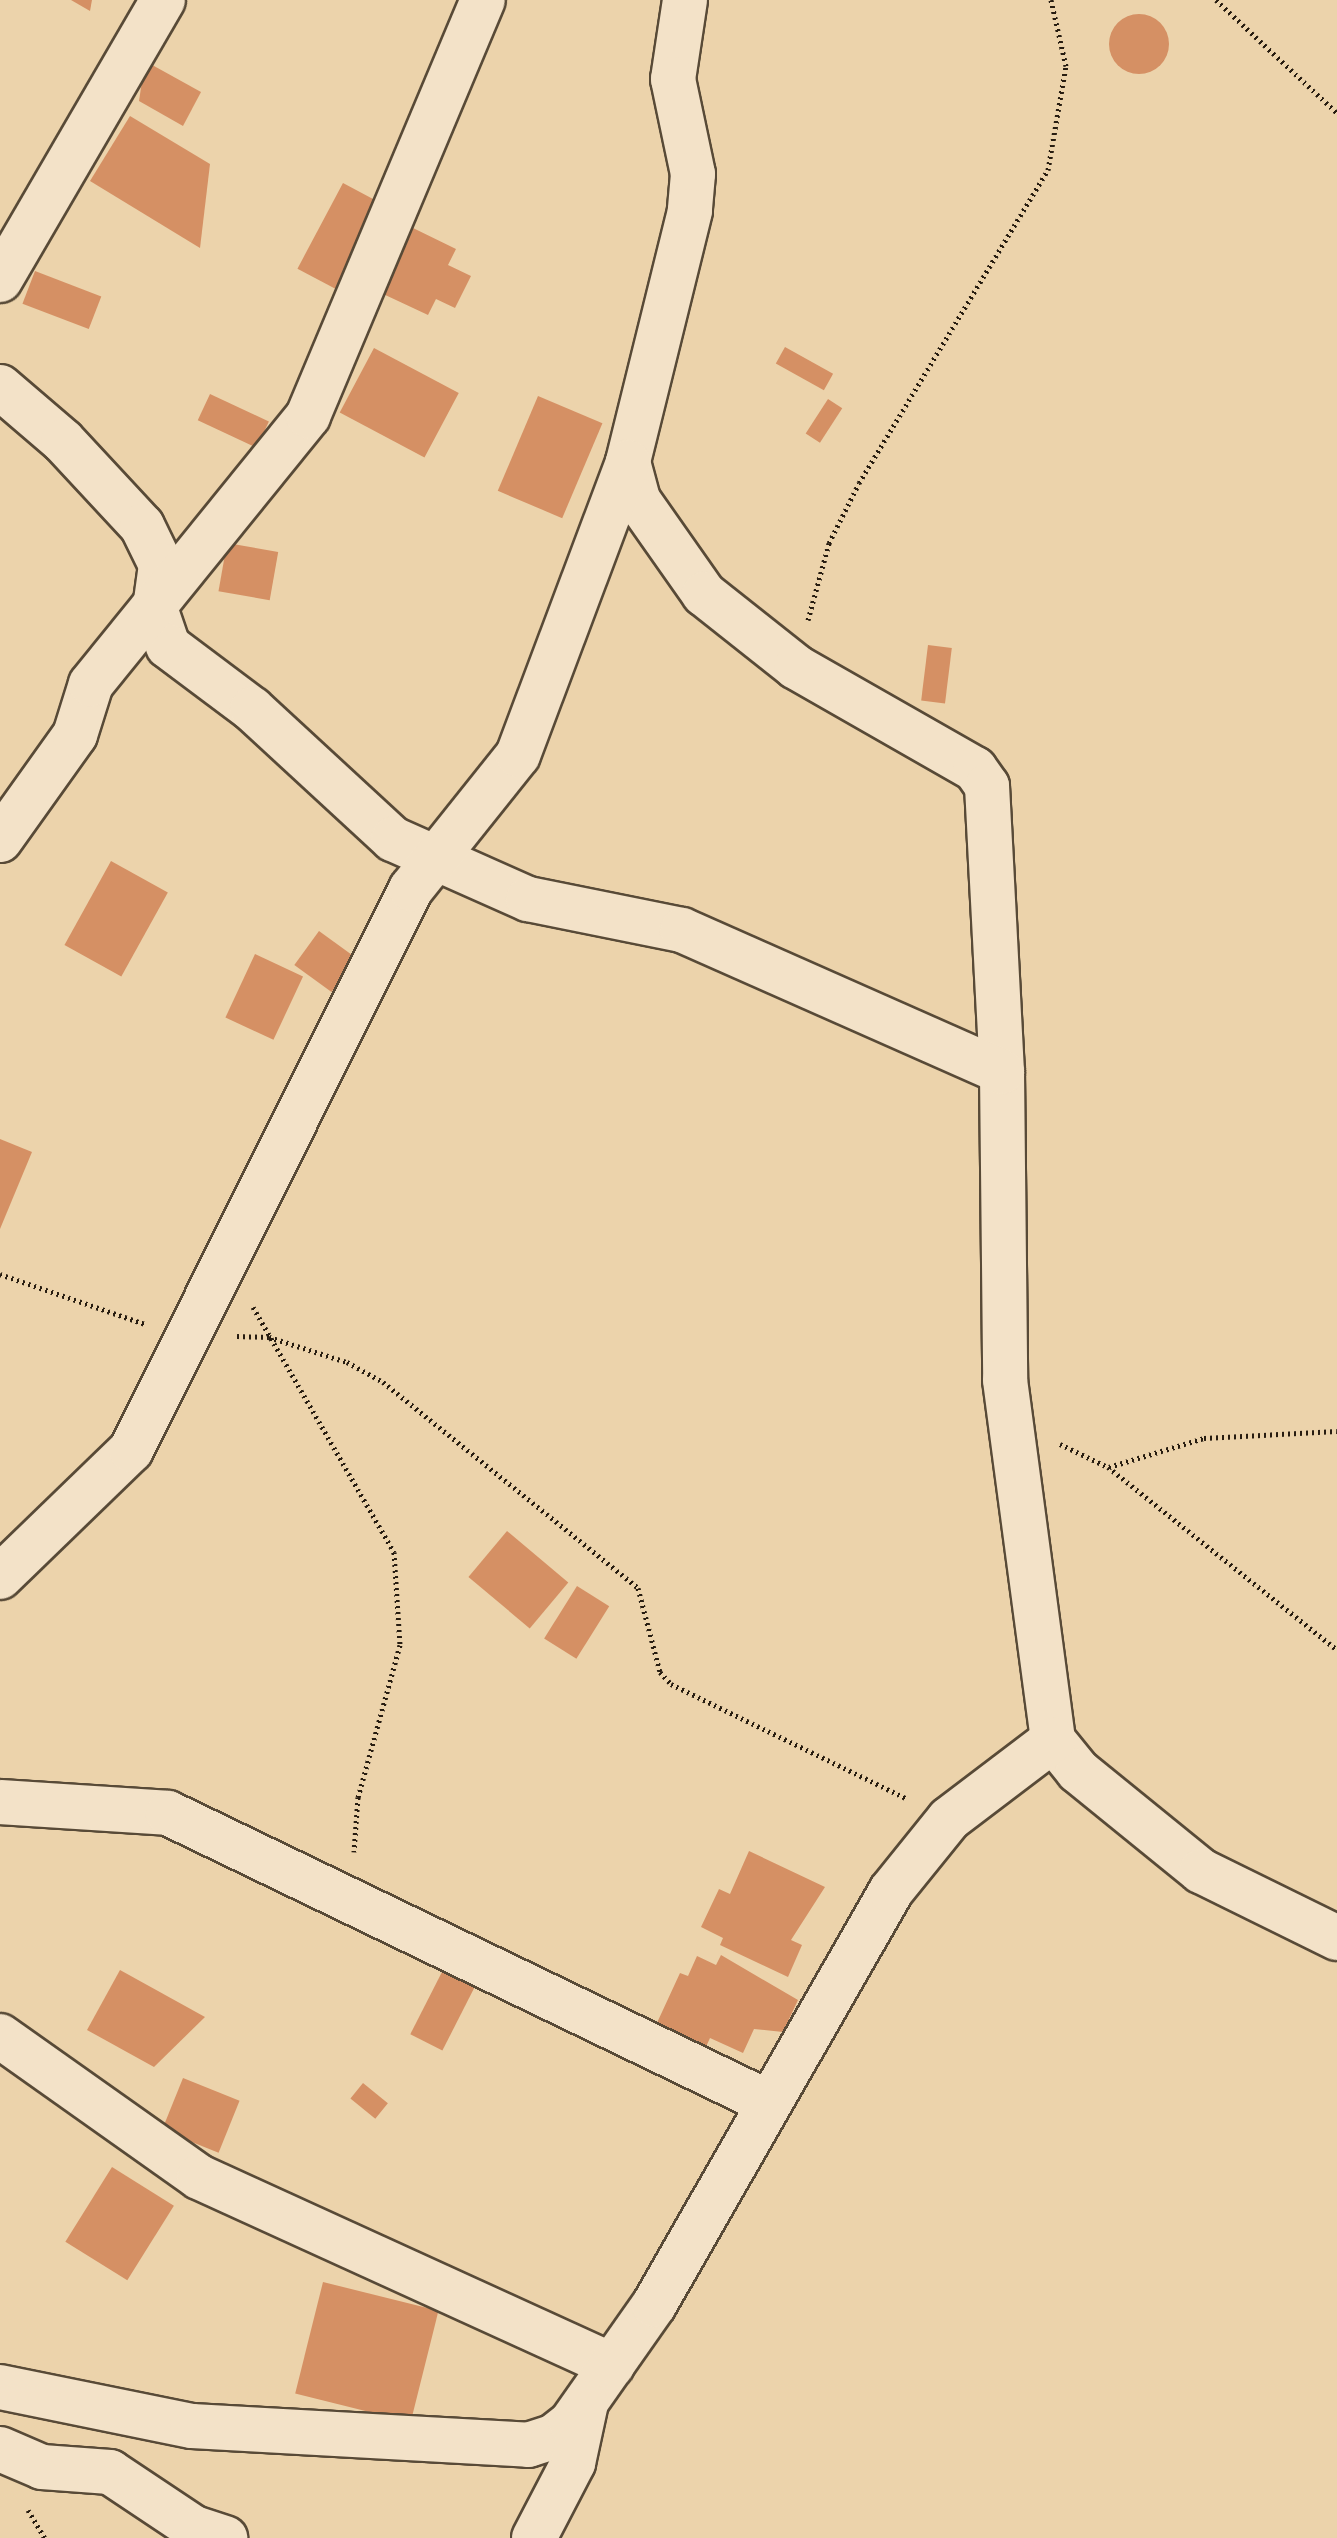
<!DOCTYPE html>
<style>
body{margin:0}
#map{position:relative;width:1337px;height:2538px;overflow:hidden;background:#ecd3ab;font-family:Vollkorn,serif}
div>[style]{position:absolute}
.building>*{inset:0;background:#d59064;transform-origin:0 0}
.round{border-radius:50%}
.path>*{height:5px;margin-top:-2.5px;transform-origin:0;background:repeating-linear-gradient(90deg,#271c10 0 2px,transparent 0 6px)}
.roads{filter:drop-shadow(2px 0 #584a37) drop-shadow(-2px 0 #584a37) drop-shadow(0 2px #584a37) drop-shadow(0 -2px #584a37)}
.minor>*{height:44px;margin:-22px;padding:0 22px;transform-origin:22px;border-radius:22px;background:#f3e2c8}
span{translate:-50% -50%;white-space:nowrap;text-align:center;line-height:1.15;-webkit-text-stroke:6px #f3e2c8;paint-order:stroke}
</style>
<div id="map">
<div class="building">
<div style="clip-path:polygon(71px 0,92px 0,90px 11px)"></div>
<div class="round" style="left:1109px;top:14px;width:60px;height:60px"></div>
<div style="clip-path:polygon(145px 61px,201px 92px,183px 126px,139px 101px)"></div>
<div style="clip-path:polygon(130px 116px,210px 164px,200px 248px,90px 181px)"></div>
<div style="left:343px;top:183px;width:52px;height:97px;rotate:28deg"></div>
<div style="clip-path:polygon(413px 228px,456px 249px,448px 265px,471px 276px,455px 308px,436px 299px,428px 315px,381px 293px)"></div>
<div style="left:35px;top:271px;width:71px;height:35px;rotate:21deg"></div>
<div style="left:785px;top:347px;width:55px;height:19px;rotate:29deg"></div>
<div style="left:374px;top:348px;width:96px;height:73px;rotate:28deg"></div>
<div style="left:210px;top:394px;width:65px;height:29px;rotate:25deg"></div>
<div style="left:538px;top:396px;width:70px;height:103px;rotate:23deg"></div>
<div style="left:828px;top:399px;width:17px;height:41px;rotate:33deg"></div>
<div style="left:227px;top:543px;width:52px;height:49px;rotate:10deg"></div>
<div style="left:928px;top:645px;width:24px;height:56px;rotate:7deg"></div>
<div style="left:111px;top:861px;width:65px;height:96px;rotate:29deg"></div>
<div style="left:319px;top:931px;width:46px;height:42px;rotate:36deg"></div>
<div style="left:255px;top:954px;width:53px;height:70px;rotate:25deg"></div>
<div style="clip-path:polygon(0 1139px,32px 1152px,0 1229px)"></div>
<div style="left:507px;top:1531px;width:80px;height:60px;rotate:40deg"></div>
<div style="left:577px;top:1586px;width:38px;height:62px;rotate:32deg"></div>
<div style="clip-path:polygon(749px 1851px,825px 1887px,791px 1940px,802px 1945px,788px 1977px,720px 1945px,723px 1938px,701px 1927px,719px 1889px,730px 1894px)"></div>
<div style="clip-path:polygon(721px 1955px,798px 2000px,783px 2032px,754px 2029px,743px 2053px,710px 2038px,705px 2049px,656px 2025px,680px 1973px,688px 1976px,697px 1956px,716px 1965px)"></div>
<div style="clip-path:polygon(120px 1970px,205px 2017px,154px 2067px,87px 2030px)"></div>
<div style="left:443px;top:1970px;width:36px;height:72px;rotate:27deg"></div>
<div style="left:183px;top:2078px;width:61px;height:56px;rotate:22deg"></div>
<div style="left:363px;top:2083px;width:32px;height:20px;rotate:39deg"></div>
<div style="left:112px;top:2167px;width:73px;height:88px;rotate:32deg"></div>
<div style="left:323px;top:2282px;width:119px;height:115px;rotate:14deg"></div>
</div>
<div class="path">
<div style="left:1216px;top:0;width:166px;rotate:43deg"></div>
<div style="left:808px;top:620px;width:80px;rotate:-74.7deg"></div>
<div style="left:829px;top:543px;width:67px;rotate:-63.4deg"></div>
<div style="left:859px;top:483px;width:366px;rotate:-58.9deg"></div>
<div style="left:1048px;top:170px;width:106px;rotate:-80.2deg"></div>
<div style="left:1066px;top:66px;width:68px;rotate:-102.8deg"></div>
<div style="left:0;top:1274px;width:153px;rotate:19deg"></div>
<div style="left:253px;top:1307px;width:283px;rotate:60.1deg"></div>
<div style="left:394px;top:1552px;width:93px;rotate:86.3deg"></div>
<div style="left:400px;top:1645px;width:158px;rotate:105.4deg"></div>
<div style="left:358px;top:1797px;width:55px;rotate:94.2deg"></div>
<div style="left:237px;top:1336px;width:32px;rotate:2deg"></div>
<div style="left:269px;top:1337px;width:82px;rotate:17.8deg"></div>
<div style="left:347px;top:1362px;width:41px;rotate:29.1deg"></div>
<div style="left:383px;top:1382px;width:328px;rotate:38.9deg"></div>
<div style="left:638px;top:1588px;width:87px;rotate:75.3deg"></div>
<div style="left:660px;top:1672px;width:16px;rotate:47deg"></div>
<div style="left:671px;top:1684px;width:263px;rotate:25.9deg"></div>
<div style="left:1060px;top:1444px;width:53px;rotate:25.6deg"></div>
<div style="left:1108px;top:1467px;width:293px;rotate:38.6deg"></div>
<div style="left:1109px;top:1467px;width:99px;rotate:-17deg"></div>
<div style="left:1204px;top:1438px;width:133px;rotate:-3deg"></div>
<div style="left:28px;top:2510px;width:33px;rotate:59deg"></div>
</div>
<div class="roads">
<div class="minor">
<div style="left:685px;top:0;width:80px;rotate:98.6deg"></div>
<div style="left:673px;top:79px;width:97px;rotate:78.1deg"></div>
<div style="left:693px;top:174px;width:37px;rotate:95deg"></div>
<div style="left:690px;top:211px;width:259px;rotate:103.9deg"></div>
<div style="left:628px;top:462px;width:39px;rotate:75deg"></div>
<div style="left:638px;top:500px;width:115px;rotate:54.9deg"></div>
<div style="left:704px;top:594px;width:117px;rotate:38.4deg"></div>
<div style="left:796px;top:667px;width:206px;rotate:29.7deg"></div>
<div style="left:975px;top:769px;width:21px;rotate:55deg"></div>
<div style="left:987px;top:786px;width:286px;rotate:87deg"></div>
<div style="left:1002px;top:1072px;width:308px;rotate:89.4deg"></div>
<div style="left:1005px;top:1380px;width:363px;rotate:82.4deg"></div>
<div style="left:1053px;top:1740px;width:40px;rotate:51deg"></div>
<div style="left:1078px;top:1771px;width:159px;rotate:39.1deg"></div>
<div style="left:1201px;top:1871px;width:152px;rotate:26.2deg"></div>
<div style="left:0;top:280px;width:324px;rotate:-59.8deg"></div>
<div style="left:0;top:387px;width:83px;rotate:40.6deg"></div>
<div style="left:63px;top:441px;width:116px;rotate:47.1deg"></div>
<div style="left:142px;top:526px;width:43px;rotate:64deg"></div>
<div style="left:161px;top:565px;width:43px;rotate:97.9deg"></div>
<div style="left:155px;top:608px;width:40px;rotate:71.1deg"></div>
<div style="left:168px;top:646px;width:105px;rotate:36.9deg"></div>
<div style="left:252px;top:709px;width:192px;rotate:42.7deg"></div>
<div style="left:393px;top:839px;width:148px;rotate:24deg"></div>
<div style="left:528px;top:899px;width:157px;rotate:11.4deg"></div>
<div style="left:682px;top:930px;width:350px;rotate:23.9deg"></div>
<div style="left:0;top:840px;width:129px;rotate:-54.5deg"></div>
<div style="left:75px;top:735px;width:53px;rotate:-72.6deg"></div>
<div style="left:91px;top:684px;width:345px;rotate:-51deg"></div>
<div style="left:308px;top:416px;width:451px;rotate:-67.2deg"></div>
<div style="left:0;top:1577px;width:182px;rotate:-44.1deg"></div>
<div style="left:131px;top:1450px;width:627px;rotate:-63.48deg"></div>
<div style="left:411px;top:889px;width:171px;rotate:-51.4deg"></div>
<div style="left:518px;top:755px;width:313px;rotate:-69.4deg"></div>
<div style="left:0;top:1802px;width:168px;rotate:3.7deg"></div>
<div style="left:168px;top:1813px;width:663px;rotate:25.75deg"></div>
<div style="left:0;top:2036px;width:244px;rotate:35.3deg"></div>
<div style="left:199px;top:2177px;width:454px;rotate:24.5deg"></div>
<div style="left:0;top:2387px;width:196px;rotate:11.5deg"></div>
<div style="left:192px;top:2426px;width:337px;rotate:3.2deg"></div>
<div style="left:528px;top:2445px;width:26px;rotate:-18deg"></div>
<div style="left:553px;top:2437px;width:23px;rotate:-38deg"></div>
<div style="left:571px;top:2423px;width:144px;rotate:-54.9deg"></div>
<div style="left:654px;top:2305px;width:477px;rotate:-60.2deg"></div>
<div style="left:891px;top:1891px;width:92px;rotate:-51.1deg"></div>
<div style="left:949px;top:1819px;width:131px;rotate:-37.2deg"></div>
<div style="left:0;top:2449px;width:46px;rotate:23.2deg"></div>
<div style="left:42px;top:2467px;width:68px;rotate:4.2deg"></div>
<div style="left:110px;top:2472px;width:101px;rotate:33.7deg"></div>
<div style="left:194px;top:2528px;width:33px;rotate:18deg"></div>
<div style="left:534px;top:2538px;width:85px;rotate:-62.5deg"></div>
<div style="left:573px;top:2463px;width:61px;rotate:-77.8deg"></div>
</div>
</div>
</div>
